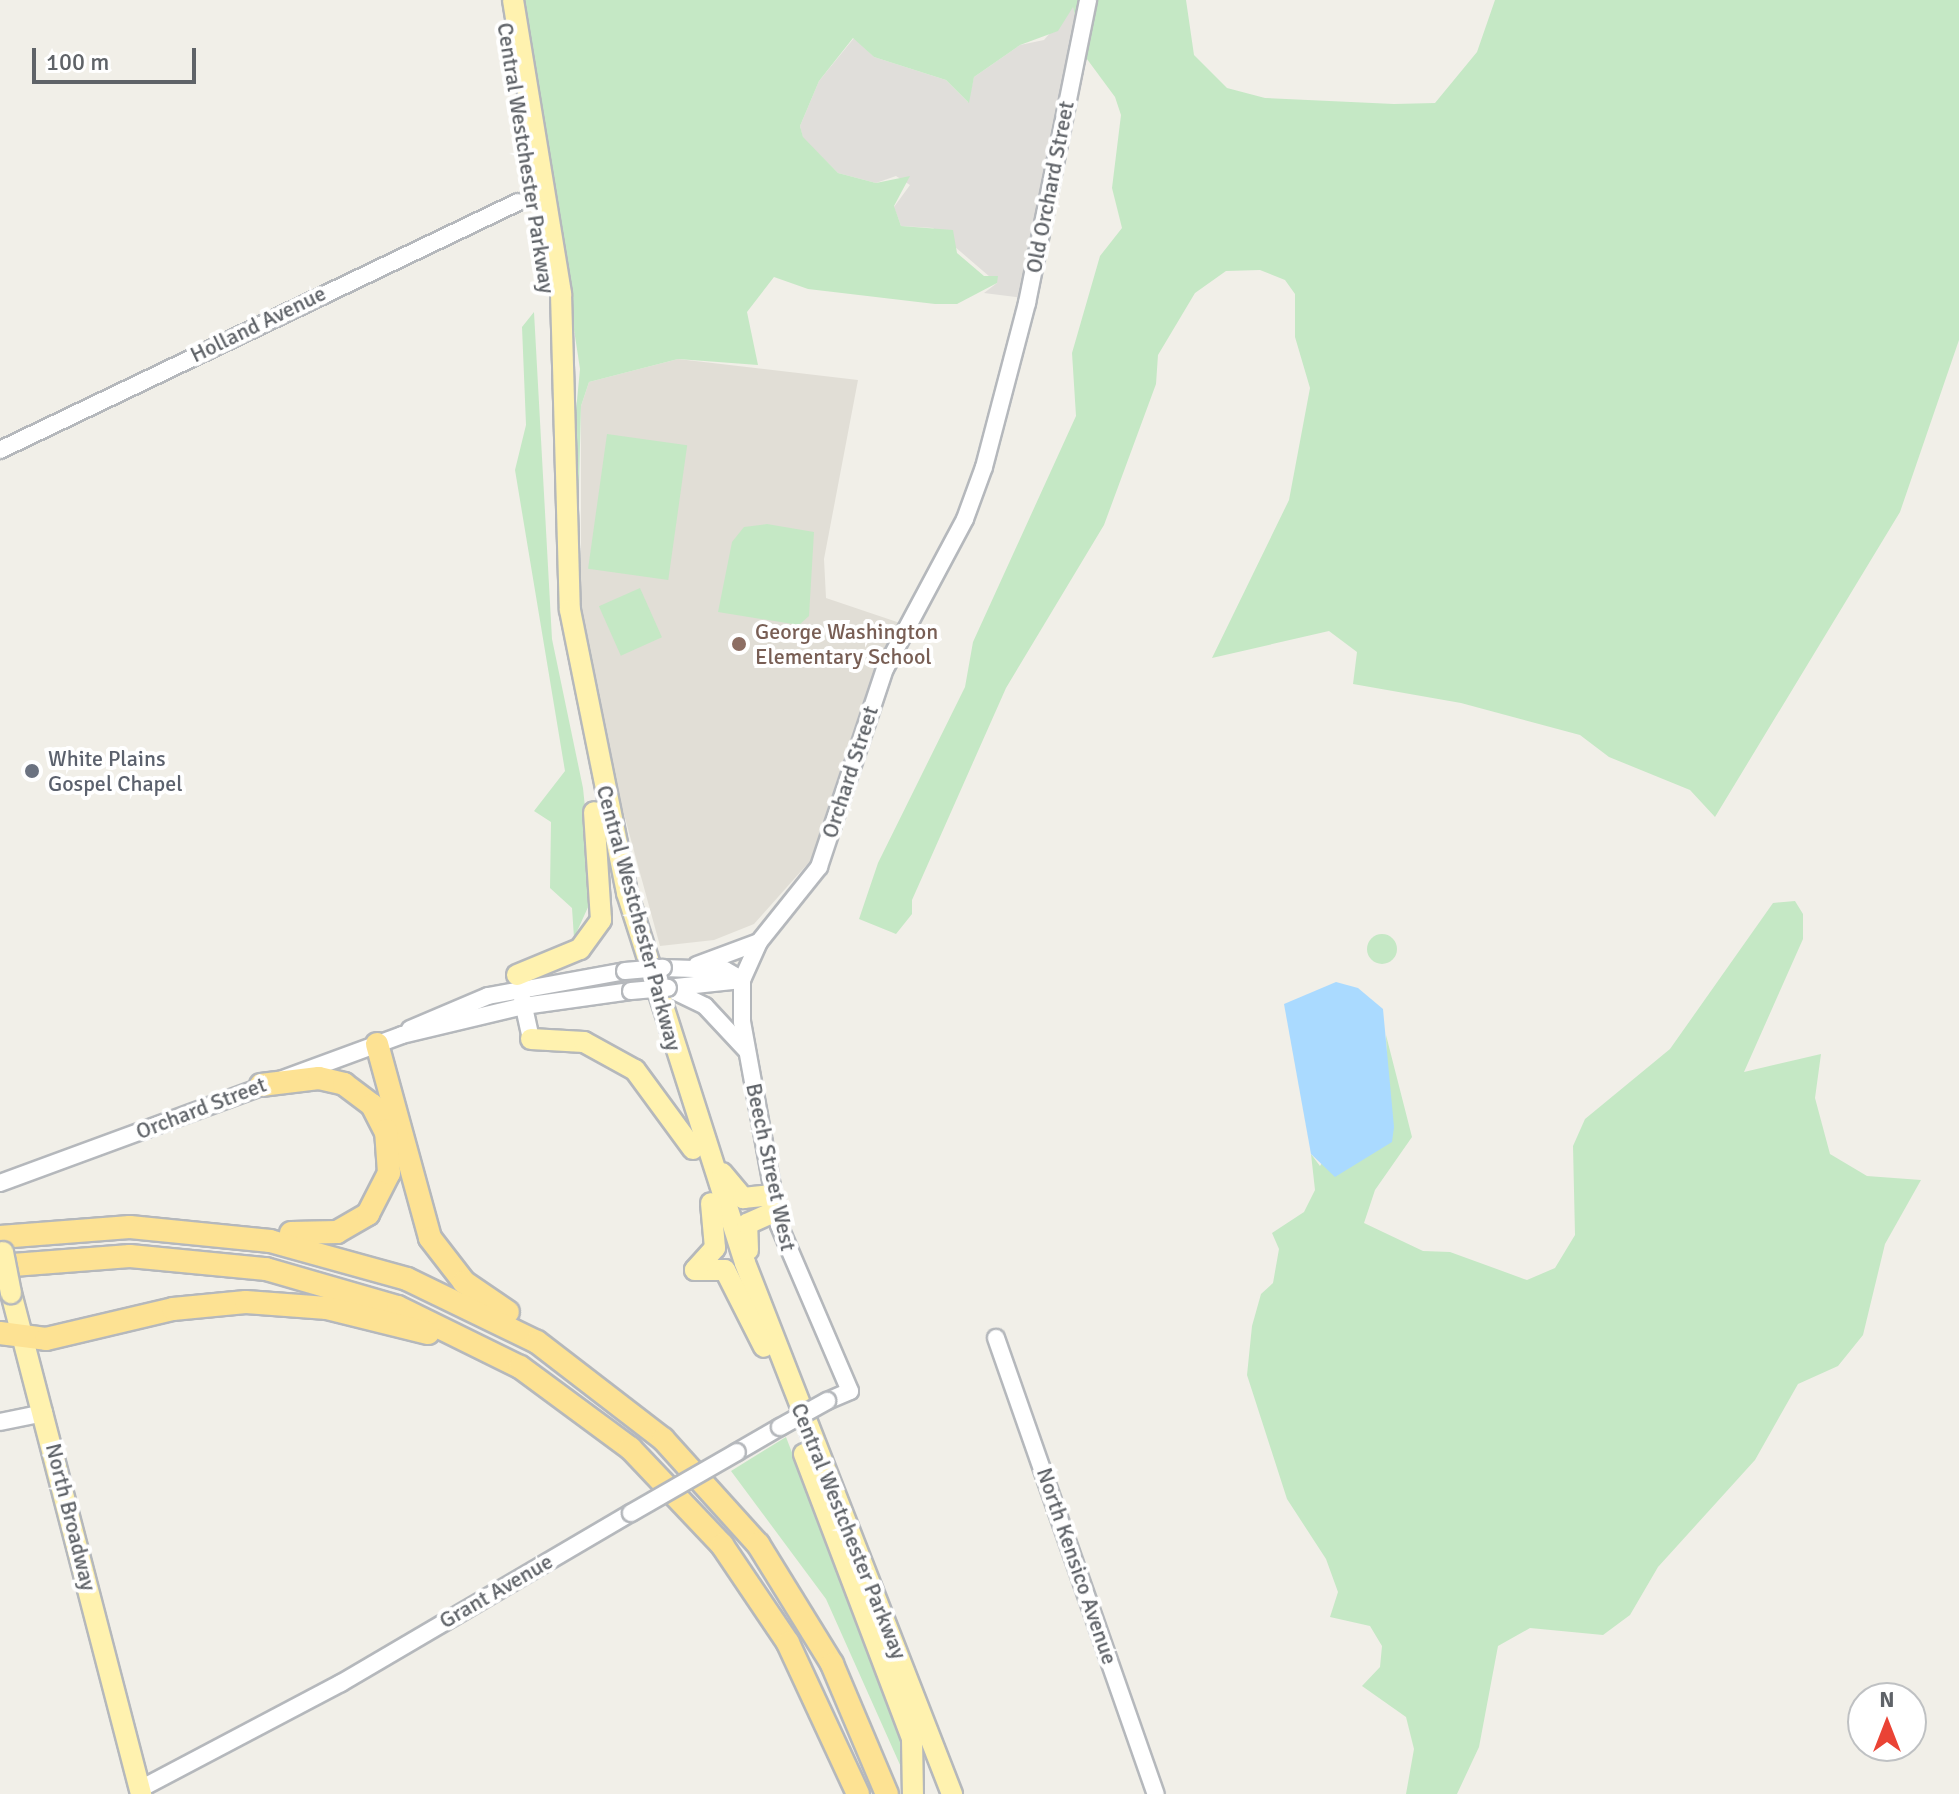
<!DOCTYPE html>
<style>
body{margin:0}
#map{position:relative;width:1959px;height:1794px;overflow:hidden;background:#f1efe8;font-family:Signika,sans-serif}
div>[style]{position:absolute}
.industrial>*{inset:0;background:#e0deda}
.education>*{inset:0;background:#e1ded6}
.green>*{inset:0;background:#c5e8c5;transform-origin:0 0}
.round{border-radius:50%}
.water>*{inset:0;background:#aadaff}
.roads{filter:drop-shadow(2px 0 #b5b8bc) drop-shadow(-2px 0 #b5b8bc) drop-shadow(0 2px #b5b8bc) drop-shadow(0 -2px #b5b8bc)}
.tertiary>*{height:16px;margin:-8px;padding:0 8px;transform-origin:8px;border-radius:8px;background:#fff}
.primary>*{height:20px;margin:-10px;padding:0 10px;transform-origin:10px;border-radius:10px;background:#fff2af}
.motorway>*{height:22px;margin:-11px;padding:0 11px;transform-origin:11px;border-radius:11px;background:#fde293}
.bridges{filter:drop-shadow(2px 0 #b5b8bc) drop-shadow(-2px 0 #b5b8bc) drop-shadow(0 2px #b5b8bc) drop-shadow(0 -2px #b5b8bc)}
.tertiary-bridge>*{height:16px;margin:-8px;padding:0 8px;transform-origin:8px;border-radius:8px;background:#fff}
.primary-bridge>*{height:20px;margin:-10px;padding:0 10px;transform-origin:10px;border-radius:10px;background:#fff2af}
.dots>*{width:22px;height:22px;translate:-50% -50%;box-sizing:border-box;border:4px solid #fff;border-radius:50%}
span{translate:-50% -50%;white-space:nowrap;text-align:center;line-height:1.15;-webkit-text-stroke:8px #fff;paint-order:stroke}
.street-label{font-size:22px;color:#5f6368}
.education-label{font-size:22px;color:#785e54}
.left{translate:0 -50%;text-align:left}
.worship-label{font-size:22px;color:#5b616d}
.north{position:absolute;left:1847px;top:1682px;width:80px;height:80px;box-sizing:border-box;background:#fff;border:2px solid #bfc1c3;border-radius:50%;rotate:0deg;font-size:22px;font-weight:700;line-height:32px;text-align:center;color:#5f6368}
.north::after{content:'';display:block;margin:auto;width:28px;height:36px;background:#ea4335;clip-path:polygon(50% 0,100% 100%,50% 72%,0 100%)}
.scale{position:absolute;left:32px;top:48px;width:164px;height:36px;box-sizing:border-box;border:4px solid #5f6368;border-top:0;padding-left:10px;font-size:24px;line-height:28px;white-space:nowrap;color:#5f6368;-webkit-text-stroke:6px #fff;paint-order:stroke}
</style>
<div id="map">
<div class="industrial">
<div style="clip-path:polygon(1073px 6px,1078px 30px,1024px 298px,984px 293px,997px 283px,933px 228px,901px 226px,894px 207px,910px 185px,896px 176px,876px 183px,838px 173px,803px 138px,800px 126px,819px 81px,854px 38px,874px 57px,946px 80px,968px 102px,974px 77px,1020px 45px,1044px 40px)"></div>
</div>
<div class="education">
<div style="clip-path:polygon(678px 359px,858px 380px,824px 559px,826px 598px,900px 623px,811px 860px,754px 924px,714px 940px,660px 946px,608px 756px,581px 612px,581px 406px,589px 382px)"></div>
</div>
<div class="green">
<div style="clip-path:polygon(524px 0,1186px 0,1194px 55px,1227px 88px,1265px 98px,1394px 104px,1435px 103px,1477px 52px,1495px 0,1959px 0,1959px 340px,1900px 512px,1715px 817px,1690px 790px,1609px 757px,1580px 735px,1461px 703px,1353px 684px,1357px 652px,1329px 631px,1212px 658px,1289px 500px,1310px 388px,1295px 337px,1295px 294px,1285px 280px,1260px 270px,1226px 271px,1195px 293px,1158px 355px,1156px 384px,1104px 525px,1006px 688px,912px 900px,912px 914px,896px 934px,859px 919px,878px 863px,965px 687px,973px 642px,1076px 416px,1072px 353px,1100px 256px,1122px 228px,1112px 188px,1121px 115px,1115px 97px,1084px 55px,1073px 7px,1058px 31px,1020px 45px,974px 77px,969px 103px,946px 80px,874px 57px,853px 38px,819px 81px,800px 126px,803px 137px,838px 173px,876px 183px,910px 176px,894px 206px,901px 226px,953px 230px,957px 253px,984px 276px,998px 276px,997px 283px,957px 304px,935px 304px,808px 289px,774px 277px,747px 312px,758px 365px,678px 359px,589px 382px,581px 406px,577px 563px,572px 452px,580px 369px)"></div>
<div style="clip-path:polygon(534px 312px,552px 639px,583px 788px,594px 894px,574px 938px,572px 908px,550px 888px,551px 822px,534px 811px,565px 771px,515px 470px,526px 425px,522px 327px)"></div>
<div style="left:607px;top:434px;width:81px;height:136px;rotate:8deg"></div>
<div style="clip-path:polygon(767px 524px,814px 532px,809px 616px,799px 625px,718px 612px,732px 542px,744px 527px)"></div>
<div style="left:640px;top:588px;width:54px;height:45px;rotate:66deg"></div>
<div style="clip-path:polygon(1795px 901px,1803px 914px,1803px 939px,1744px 1072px,1821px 1054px,1815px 1098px,1830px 1154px,1867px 1176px,1921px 1180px,1885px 1244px,1863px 1335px,1838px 1366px,1798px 1384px,1755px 1460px,1658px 1567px,1630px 1615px,1603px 1635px,1530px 1628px,1498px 1646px,1479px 1747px,1457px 1794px,1406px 1794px,1414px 1749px,1406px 1717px,1362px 1686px,1380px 1667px,1382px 1646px,1370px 1626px,1330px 1617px,1338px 1592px,1326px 1559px,1287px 1499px,1247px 1375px,1252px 1326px,1261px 1294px,1273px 1283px,1279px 1249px,1272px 1233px,1304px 1212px,1315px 1190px,1311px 1154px,1320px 1166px,1387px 1060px,1386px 1035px,1412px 1137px,1375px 1190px,1364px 1223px,1423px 1251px,1450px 1252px,1527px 1280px,1555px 1268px,1575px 1235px,1573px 1146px,1585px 1119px,1670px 1049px,1773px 903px)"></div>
<div class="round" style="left:1367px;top:934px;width:30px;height:30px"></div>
<div style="clip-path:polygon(786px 1437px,900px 1734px,905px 1776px,826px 1599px,731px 1471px)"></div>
</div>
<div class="water">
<div style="clip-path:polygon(1336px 982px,1358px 988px,1383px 1009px,1394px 1127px,1392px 1142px,1335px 1177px,1311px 1154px,1284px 1004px)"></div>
</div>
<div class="roads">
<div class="tertiary">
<div style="left:0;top:450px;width:574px;rotate:-25.58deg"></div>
<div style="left:697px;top:965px;width:66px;rotate:-20.4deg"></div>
<div style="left:663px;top:968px;width:62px;rotate:1.8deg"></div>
<div style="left:725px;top:970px;width:20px;rotate:30deg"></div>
<div style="left:676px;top:987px;width:66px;rotate:-6.1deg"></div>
<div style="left:668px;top:988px;width:41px;rotate:25.9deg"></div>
<div style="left:705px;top:1006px;width:60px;rotate:47deg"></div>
<div style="left:522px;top:998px;width:42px;rotate:77.6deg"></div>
<div style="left:410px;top:1029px;width:85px;rotate:-22.9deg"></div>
<div style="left:488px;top:996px;width:139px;rotate:-10.3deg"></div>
<div style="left:0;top:1183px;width:428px;rotate:-20.2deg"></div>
<div style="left:402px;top:1035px;width:125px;rotate:-13.4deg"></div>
<div style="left:524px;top:1006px;width:108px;rotate:-8deg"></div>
<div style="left:996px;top:1338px;width:483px;rotate:70.7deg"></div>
<div style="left:827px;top:1401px;width:25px;rotate:-23deg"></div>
<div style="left:850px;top:1391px;width:181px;rotate:-113.2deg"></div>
<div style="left:779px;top:1225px;width:206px;rotate:-100.3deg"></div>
<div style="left:742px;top:1022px;width:42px;rotate:-90deg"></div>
<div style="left:742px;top:980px;width:42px;rotate:-65.9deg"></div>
<div style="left:759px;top:942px;width:96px;rotate:-51.3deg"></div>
<div style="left:819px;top:867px;width:209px;rotate:-71.6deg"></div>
<div style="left:885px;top:669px;width:170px;rotate:-61.9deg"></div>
<div style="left:965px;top:519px;width:55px;rotate:-69.9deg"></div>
<div style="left:984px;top:467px;width:170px;rotate:-75.3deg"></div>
<div style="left:1027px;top:303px;width:309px;rotate:-78.6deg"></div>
<div style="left:0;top:1422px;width:45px;rotate:-11.6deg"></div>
<div style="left:737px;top:1452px;width:50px;rotate:-30.2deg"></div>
<div style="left:140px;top:1789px;width:227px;rotate:-27.8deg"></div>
<div style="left:341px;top:1683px;width:336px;rotate:-30.4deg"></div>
</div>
<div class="primary">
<div style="left:513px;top:0;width:298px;rotate:80.7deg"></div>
<div style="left:561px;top:294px;width:316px;rotate:88.4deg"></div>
<div style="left:570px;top:610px;width:289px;rotate:78.6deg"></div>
<div style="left:627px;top:893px;width:388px;rotate:72.3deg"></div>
<div style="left:745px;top:1263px;width:570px;rotate:68.7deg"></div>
<div style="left:517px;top:975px;width:68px;rotate:-22.4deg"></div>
<div style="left:580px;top:949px;width:36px;rotate:-54deg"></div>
<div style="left:601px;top:920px;width:108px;rotate:-93.7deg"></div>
<div style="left:531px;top:1039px;width:53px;rotate:3.2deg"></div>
<div style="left:584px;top:1042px;width:58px;rotate:28.8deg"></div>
<div style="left:635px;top:1070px;width:98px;rotate:53.7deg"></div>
<div style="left:722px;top:1173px;width:33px;rotate:50deg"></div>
<div style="left:743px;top:1198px;width:29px;rotate:-6deg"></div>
<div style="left:748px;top:1250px;width:26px;rotate:-92deg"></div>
<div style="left:747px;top:1224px;width:32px;rotate:-24deg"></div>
<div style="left:695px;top:1270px;width:30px"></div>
<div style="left:725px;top:1270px;width:86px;rotate:63.1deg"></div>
<div style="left:695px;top:1270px;width:30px;rotate:-48deg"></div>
<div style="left:715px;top:1248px;width:45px;rotate:-95.1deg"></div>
<div style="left:11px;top:1293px;width:518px;rotate:75.45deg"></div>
<div style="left:804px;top:1454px;width:305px;rotate:69.2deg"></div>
<div style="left:912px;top:1739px;width:55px;rotate:89deg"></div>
</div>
<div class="motorway">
<div style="left:377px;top:1044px;width:201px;rotate:74.7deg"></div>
<div style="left:430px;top:1238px;width:56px;rotate:52.3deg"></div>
<div style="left:464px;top:1282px;width:53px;rotate:34.3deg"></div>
<div style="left:261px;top:1085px;width:58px;rotate:-6.9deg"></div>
<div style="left:319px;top:1078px;width:26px;rotate:13deg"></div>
<div style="left:344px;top:1084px;width:35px;rotate:37deg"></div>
<div style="left:372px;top:1105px;width:36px;rotate:63deg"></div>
<div style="left:291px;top:1233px;width:46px;rotate:-1.2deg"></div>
<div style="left:337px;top:1232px;width:36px;rotate:-30deg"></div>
<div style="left:368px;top:1214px;width:46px;rotate:-62.9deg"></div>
<div style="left:389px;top:1173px;width:43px;rotate:-94deg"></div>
<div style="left:0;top:1237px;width:130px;rotate:-4.4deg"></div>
<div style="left:130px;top:1227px;width:141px;rotate:5.7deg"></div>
<div style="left:270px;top:1241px;width:142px;rotate:15.5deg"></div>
<div style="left:407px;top:1279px;width:144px;rotate:25.9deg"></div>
<div style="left:537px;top:1342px;width:159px;rotate:37.6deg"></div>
<div style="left:663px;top:1439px;width:142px;rotate:47.9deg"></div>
<div style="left:758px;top:1544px;width:141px;rotate:58.3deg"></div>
<div style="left:832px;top:1664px;width:141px;rotate:67.1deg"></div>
<div style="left:0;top:1266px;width:130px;rotate:-4.4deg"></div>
<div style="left:130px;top:1256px;width:137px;rotate:5.5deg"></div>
<div style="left:266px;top:1269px;width:137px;rotate:16.1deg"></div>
<div style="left:398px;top:1307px;width:136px;rotate:26.2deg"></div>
<div style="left:520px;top:1367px;width:137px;rotate:36.4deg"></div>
<div style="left:630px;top:1448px;width:134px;rotate:46.5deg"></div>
<div style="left:722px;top:1545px;width:118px;rotate:56deg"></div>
<div style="left:788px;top:1643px;width:166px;rotate:65.1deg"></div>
<div style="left:0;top:1333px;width:46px;rotate:7.4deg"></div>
<div style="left:46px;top:1339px;width:130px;rotate:-13.3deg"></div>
<div style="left:173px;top:1309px;width:73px;rotate:-5.5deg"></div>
<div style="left:246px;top:1302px;width:81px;rotate:4.2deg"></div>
<div style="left:327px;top:1308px;width:104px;rotate:13.9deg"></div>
</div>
</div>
<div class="bridges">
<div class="tertiary-bridge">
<div style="left:625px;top:971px;width:38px;rotate:-5deg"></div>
<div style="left:631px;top:991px;width:37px;rotate:-5deg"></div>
<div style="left:780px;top:1427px;width:54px;rotate:-29deg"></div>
<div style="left:631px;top:1513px;width:122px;rotate:-29.9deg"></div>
</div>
<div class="primary-bridge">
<div style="left:3px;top:1252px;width:42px;rotate:79deg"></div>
</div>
</div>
<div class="dots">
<div style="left:739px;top:644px;background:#8d6e63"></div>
<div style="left:32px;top:771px;background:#6b7280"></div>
</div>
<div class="street-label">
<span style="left:526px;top:158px;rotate:81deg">Central Westchester Parkway</span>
<span style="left:1050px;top:187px;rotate:-79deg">Old Orchard Street</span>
<span style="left:258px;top:324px;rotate:-26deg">Holland Avenue</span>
<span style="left:850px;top:772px;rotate:-72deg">Orchard Street</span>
<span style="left:639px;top:918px;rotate:75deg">Central Westchester Parkway</span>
<span style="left:201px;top:1108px;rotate:-21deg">Orchard Street</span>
<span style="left:771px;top:1167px;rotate:78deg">Beech Street West</span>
<span style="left:71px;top:1517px;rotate:76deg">North Broadway</span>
<span style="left:849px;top:1531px;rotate:68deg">Central Westchester Parkway</span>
<span style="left:1077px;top:1566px;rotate:71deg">North Kensico Avenue</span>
<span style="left:496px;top:1591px;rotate:-30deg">Grant Avenue</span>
</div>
<div class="education-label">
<span class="left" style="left:755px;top:644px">George Washington<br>Elementary School</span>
</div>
<div class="worship-label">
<span class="left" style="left:48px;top:771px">White Plains<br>Gospel Chapel</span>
</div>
<div class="north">N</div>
<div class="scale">100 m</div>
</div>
